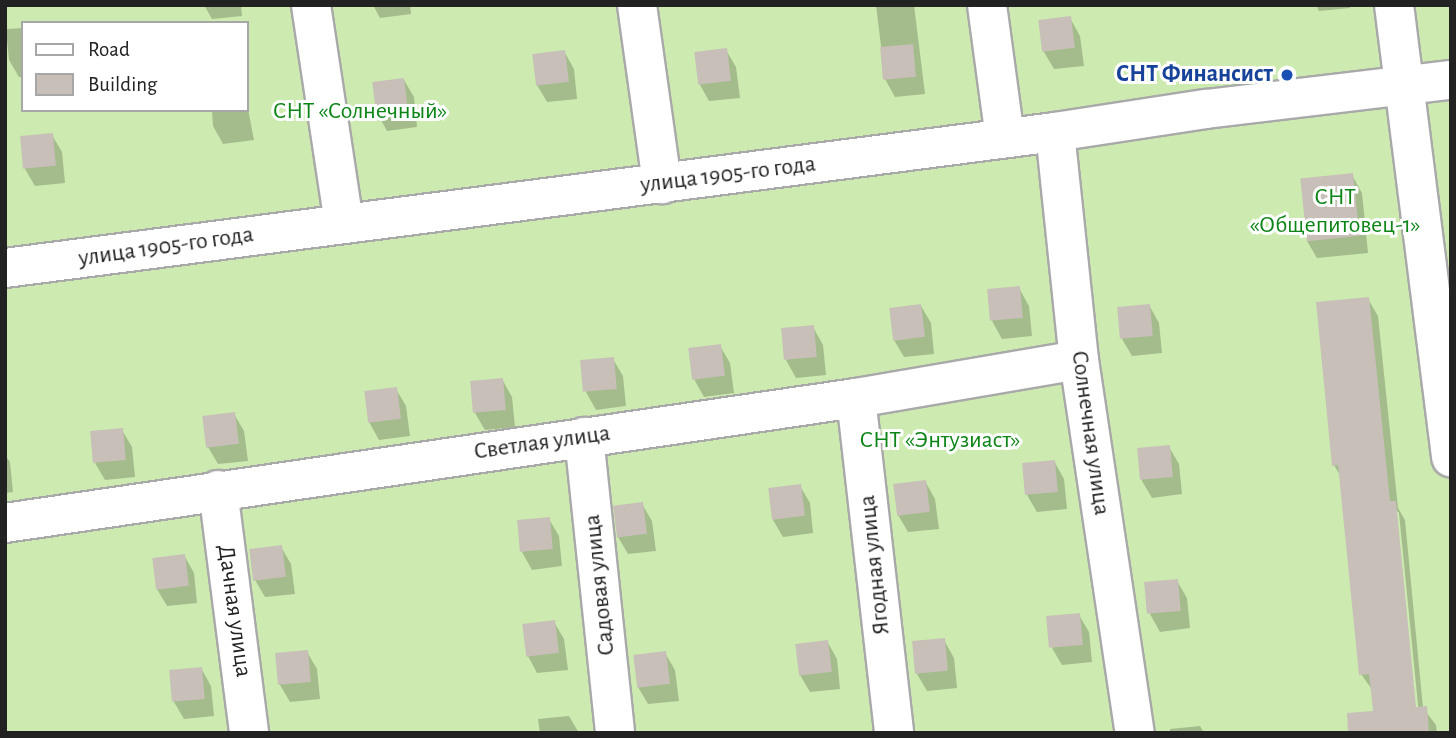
<!DOCTYPE html>
<meta charset="utf-8">
<style>
body{margin:0}
#map{position:relative;width:1456px;height:738px;overflow:hidden;background:#f2efe9;font-family:"Alegreya Sans",sans-serif}
div>[style]{position:absolute}
.grass>*{inset:0;background:#cdebb0}
.shadow>*{inset:0;background:#0003}
.building>*{inset:0;background:#c7bfb8;transform-origin:0 0}
.roads{filter:drop-shadow(2px 0 #a9a9a9) drop-shadow(-2px 0 #a9a9a9) drop-shadow(0 2px #a9a9a9) drop-shadow(0 -2px #a9a9a9)}
.minor>*{height:38px;margin:-19px;padding:0 19px;transform-origin:19px;border-radius:19px;background:#fff}
.dots>*{width:19px;height:19px;translate:-50% -50%;box-sizing:border-box;border:4px solid #fff;border-radius:50%}
span{translate:-50% -50%;white-space:nowrap;text-align:center;line-height:1.15;-webkit-text-stroke:6px #fff;paint-order:stroke}
.transit-label{font-size:24px;color:#164399;font-weight:700}
.right{translate:-100% -50%;text-align:right}
.park-label{font-size:24px;color:#0c8416}
.street-label{font-size:24px;color:#222}
.frame{position:absolute;inset:0;border:7px solid #222;pointer-events:none}
.legend{position:absolute;left:21px;top:21px;width:228px;height:91px;box-sizing:border-box;background:#fff;border:2px solid #a7a7a7;margin:0;padding:9px 12px;list-style:none;font-size:21px;color:#222}
.legend li{display:flex;align-items:center;gap:14px;height:35px}
.legend b{width:35px;border:2px solid #a7a7a7}
</style>
<div id="map">
<div class="grass">
<div style="clip-path:polygon(evenodd,5px 5px,1451px 5px,1451px 733px,5px 733px,5px 5px,23px 23px,247px 23px,247px 110px,23px 110px,23px 23px)"></div>
</div>
<div class="shadow">
<div style="clip-path:polygon(204px 5px,241px 5px,242px 16px,212px 19px)"></div>
<div style="clip-path:polygon(373px 5px,410px 5px,411px 14px,380px 18px)"></div>
<div style="clip-path:polygon(876px 5px,914px 5px,925px 94px,895px 97px,885px 79px)"></div>
<div style="clip-path:polygon(1316px 5px,1349px 5px,1350px 8px,1319px 11px)"></div>
<div style="clip-path:polygon(1070px 18px,1080px 36px,1084px 66px,1054px 69px,1044px 52px,1040px 21px)"></div>
<div style="clip-path:polygon(23px 28px,23px 77px,19px 77px,9px 60px,6px 29px)"></div>
<div style="clip-path:polygon(726px 50px,736px 67px,740px 98px,709px 101px,699px 83px)"></div>
<div style="clip-path:polygon(564px 51px,574px 69px,577px 99px,547px 102px,537px 85px)"></div>
<div style="clip-path:polygon(404px 80px,414px 97px,417px 127px,387px 131px,377px 113px)"></div>
<div style="clip-path:polygon(247px 104px,254px 140px,223px 144px,213px 126px,212px 110px,247px 110px)"></div>
<div style="clip-path:polygon(52px 135px,62px 152px,65px 183px,35px 186px,25px 169px,22px 139px)"></div>
<div style="clip-path:polygon(1352px 175px,1362px 193px,1368px 253px,1317px 258px,1307px 241px)"></div>
<div style="clip-path:polygon(1019px 288px,1029px 306px,1032px 336px,1002px 339px,992px 321px)"></div>
<div style="clip-path:polygon(evenodd,1368px 299px,1378px 316px,1398px 508px,1405px 520px,1423px 708px,1436px 725px,1437px 733px,1377px 733px,1373px 691px,1361px 674px,1341px 477px,1334px 465px,1368px 299px,1395px 509px,1399px 513px,1419px 715px,1415px 715px,1395px 509px)"></div>
<div style="clip-path:polygon(1149px 305px,1159px 323px,1162px 353px,1132px 356px,1122px 339px)"></div>
<div style="clip-path:polygon(921px 306px,931px 323px,934px 354px,904px 357px,894px 340px)"></div>
<div style="clip-path:polygon(813px 327px,823px 345px,826px 375px,796px 378px,786px 360px)"></div>
<div style="clip-path:polygon(720px 346px,730px 363px,734px 393px,704px 397px,694px 379px)"></div>
<div style="clip-path:polygon(613px 359px,623px 376px,626px 406px,596px 410px,586px 392px)"></div>
<div style="clip-path:polygon(502px 379px,512px 397px,515px 427px,485px 430px,475px 413px)"></div>
<div style="clip-path:polygon(396px 389px,406px 406px,410px 436px,379px 440px,369px 422px)"></div>
<div style="clip-path:polygon(234px 414px,244px 431px,248px 461px,218px 464px,208px 447px)"></div>
<div style="clip-path:polygon(122px 430px,132px 447px,135px 477px,105px 480px,95px 463px)"></div>
<div style="clip-path:polygon(1169px 447px,1179px 464px,1182px 494px,1152px 498px,1142px 481px,1139px 450px)"></div>
<div style="clip-path:polygon(5px 455px,10px 462px,13px 492px,5px 493px)"></div>
<div style="clip-path:polygon(1054px 461px,1064px 479px,1067px 509px,1037px 512px,1027px 495px)"></div>
<div style="clip-path:polygon(925px 481px,935px 499px,939px 529px,908px 532px,898px 515px)"></div>
<div style="clip-path:polygon(800px 486px,810px 503px,813px 533px,783px 537px,773px 520px)"></div>
<div style="clip-path:polygon(642px 504px,652px 521px,656px 551px,628px 554px,618px 537px)"></div>
<div style="clip-path:polygon(549px 519px,559px 536px,562px 566px,532px 570px,522px 552px)"></div>
<div style="clip-path:polygon(281px 547px,291px 564px,295px 594px,265px 597px,255px 580px)"></div>
<div style="clip-path:polygon(184px 555px,194px 573px,197px 603px,167px 606px,157px 589px)"></div>
<div style="clip-path:polygon(1177px 581px,1187px 598px,1190px 628px,1160px 632px,1150px 614px)"></div>
<div style="clip-path:polygon(1079px 615px,1089px 632px,1092px 662px,1062px 665px,1052px 648px)"></div>
<div style="clip-path:polygon(554px 622px,564px 639px,568px 670px,537px 673px,528px 656px)"></div>
<div style="clip-path:polygon(944px 640px,954px 658px,957px 688px,927px 691px,917px 674px)"></div>
<div style="clip-path:polygon(827px 641px,837px 659px,840px 689px,810px 692px,800px 675px)"></div>
<div style="clip-path:polygon(307px 652px,317px 669px,320px 699px,290px 702px,280px 685px,277px 655px)"></div>
<div style="clip-path:polygon(665px 653px,675px 670px,679px 701px,648px 704px,638px 687px)"></div>
<div style="clip-path:polygon(201px 668px,211px 686px,214px 716px,184px 719px,174px 702px)"></div>
<div style="clip-path:polygon(569px 716px,579px 733px,540px 733px,538px 719px)"></div>
<div style="clip-path:polygon(1200px 726px,1204px 733px,1170px 733px,1170px 729px)"></div>
</div>
<div class="building">
<div style="left:1071px;top:16px;width:32px;height:33px;rotate:83deg"></div>
<div style="left:913px;top:44px;width:33px;height:33px;rotate:85deg"></div>
<div style="left:727px;top:48px;width:33px;height:33px;rotate:83deg"></div>
<div style="left:565px;top:50px;width:32px;height:33px;rotate:83deg"></div>
<div style="left:404px;top:78px;width:32px;height:32px;rotate:83deg"></div>
<div style="left:53px;top:133px;width:33px;height:33px;rotate:85deg"></div>
<div style="left:1353px;top:173px;width:63px;height:53px;rotate:84deg"></div>
<div style="left:1020px;top:286px;width:32px;height:33px;rotate:85deg"></div>
<div style="clip-path:polygon(1369px 297px,1390px 501px,1396px 501px,1416px 707px,1427px 706px,1429px 733px,1348px 733px,1347px 713px,1373px 711px,1369px 674px,1359px 675px,1338px 465px,1332px 466px,1316px 302px)"></div>
<div style="left:921px;top:304px;width:33px;height:32px;rotate:83deg"></div>
<div style="left:1150px;top:304px;width:32px;height:33px;rotate:85deg"></div>
<div style="left:814px;top:325px;width:32px;height:33px;rotate:85deg"></div>
<div style="left:721px;top:344px;width:32px;height:33px;rotate:83deg"></div>
<div style="left:614px;top:357px;width:32px;height:34px;rotate:85deg"></div>
<div style="left:503px;top:378px;width:32px;height:33px;rotate:85deg"></div>
<div style="left:397px;top:387px;width:32px;height:33px;rotate:83deg"></div>
<div style="left:235px;top:412px;width:32px;height:33px;rotate:83deg"></div>
<div style="left:123px;top:428px;width:32px;height:33px;rotate:85deg"></div>
<div style="left:1170px;top:445px;width:32px;height:33px;rotate:85deg"></div>
<div style="left:1055px;top:460px;width:32px;height:33px;rotate:85deg"></div>
<div style="left:926px;top:480px;width:32px;height:33px;rotate:83deg"></div>
<div style="left:801px;top:484px;width:32px;height:33px;rotate:83deg"></div>
<div style="left:643px;top:502px;width:32px;height:30px;rotate:83deg"></div>
<div style="left:550px;top:517px;width:32px;height:33px;rotate:85deg"></div>
<div style="left:282px;top:545px;width:32px;height:33px;rotate:83deg"></div>
<div style="left:185px;top:554px;width:32px;height:33px;rotate:83deg"></div>
<div style="left:1178px;top:579px;width:32px;height:34px;rotate:85deg"></div>
<div style="left:1080px;top:613px;width:32px;height:34px;rotate:85deg"></div>
<div style="left:555px;top:620px;width:33px;height:33px;rotate:83deg"></div>
<div style="left:945px;top:638px;width:33px;height:33px;rotate:85deg"></div>
<div style="left:828px;top:640px;width:32px;height:33px;rotate:83deg"></div>
<div style="left:308px;top:650px;width:32px;height:33px;rotate:85deg"></div>
<div style="left:666px;top:651px;width:33px;height:33px;rotate:83deg"></div>
<div style="left:202px;top:667px;width:32px;height:33px;rotate:85deg"></div>
</div>
<div class="roads">
<div class="minor">
<div style="left:311px;top:5px;width:220px;rotate:81.4deg"></div>
<div style="left:637px;top:5px;width:181px;rotate:82deg"></div>
<div style="left:987px;top:5px;width:134px;rotate:82.3deg"></div>
<div style="left:1394px;top:5px;width:456px;rotate:82.8deg"></div>
<div style="left:1055px;top:132px;width:229px;rotate:84deg"></div>
<div style="left:1079px;top:360px;width:377px;rotate:81.5deg"></div>
<div style="left:5px;top:268px;width:1059px;rotate:-7.38deg"></div>
<div style="left:1055px;top:132px;width:153px;rotate:-8.7deg"></div>
<div style="left:1206px;top:109px;width:247px;rotate:-6.8deg"></div>
<div style="left:856px;top:398px;width:337px;rotate:83.5deg"></div>
<div style="left:584px;top:437px;width:298px;rotate:84deg"></div>
<div style="left:218px;top:490px;width:245px;rotate:82.7deg"></div>
<div style="left:5px;top:523px;width:860px;rotate:-8.36deg"></div>
<div style="left:856px;top:398px;width:226px;rotate:-9.7deg"></div>
</div>
</div>
<div class="dots">
<div style="left:1287px;top:75px;background:#1a4fb4"></div>
</div>
<div class="transit-label">
<span class="right" style="left:1273px;top:75px">СНТ Финансист</span>
</div>
<div class="park-label">
<span style="left:360px;top:112px">СНТ «Солнечный»</span>
<span style="left:1335px;top:212px">СНТ<br>«Общепитовец-1»</span>
<span style="left:940px;top:441px">СНТ «Энтузиаст»</span>
</div>
<div class="street-label">
<span style="left:728px;top:175px;rotate:-7deg">улица 1905-го года</span>
<span style="left:166px;top:247px;rotate:-8deg">улица 1905-го года</span>
<span style="left:1090px;top:433px;rotate:82deg">Солнечная улица</span>
<span style="left:542px;top:443px;rotate:-8deg">Светлая улица</span>
<span style="left:875px;top:565px;rotate:-96deg">Ягодная улица</span>
<span style="left:600px;top:585px;rotate:-96deg">Садовая улица</span>
<span style="left:234px;top:611px;rotate:82deg">Дачная улица</span>
</div>
<div class="frame"></div>
<ul class="legend">
<li><b style="height:9px;background:#fff"></b>Road</li>
<li><b style="height:19px;background:#c7bfb8"></b>Building</li>
</ul>
</div>
